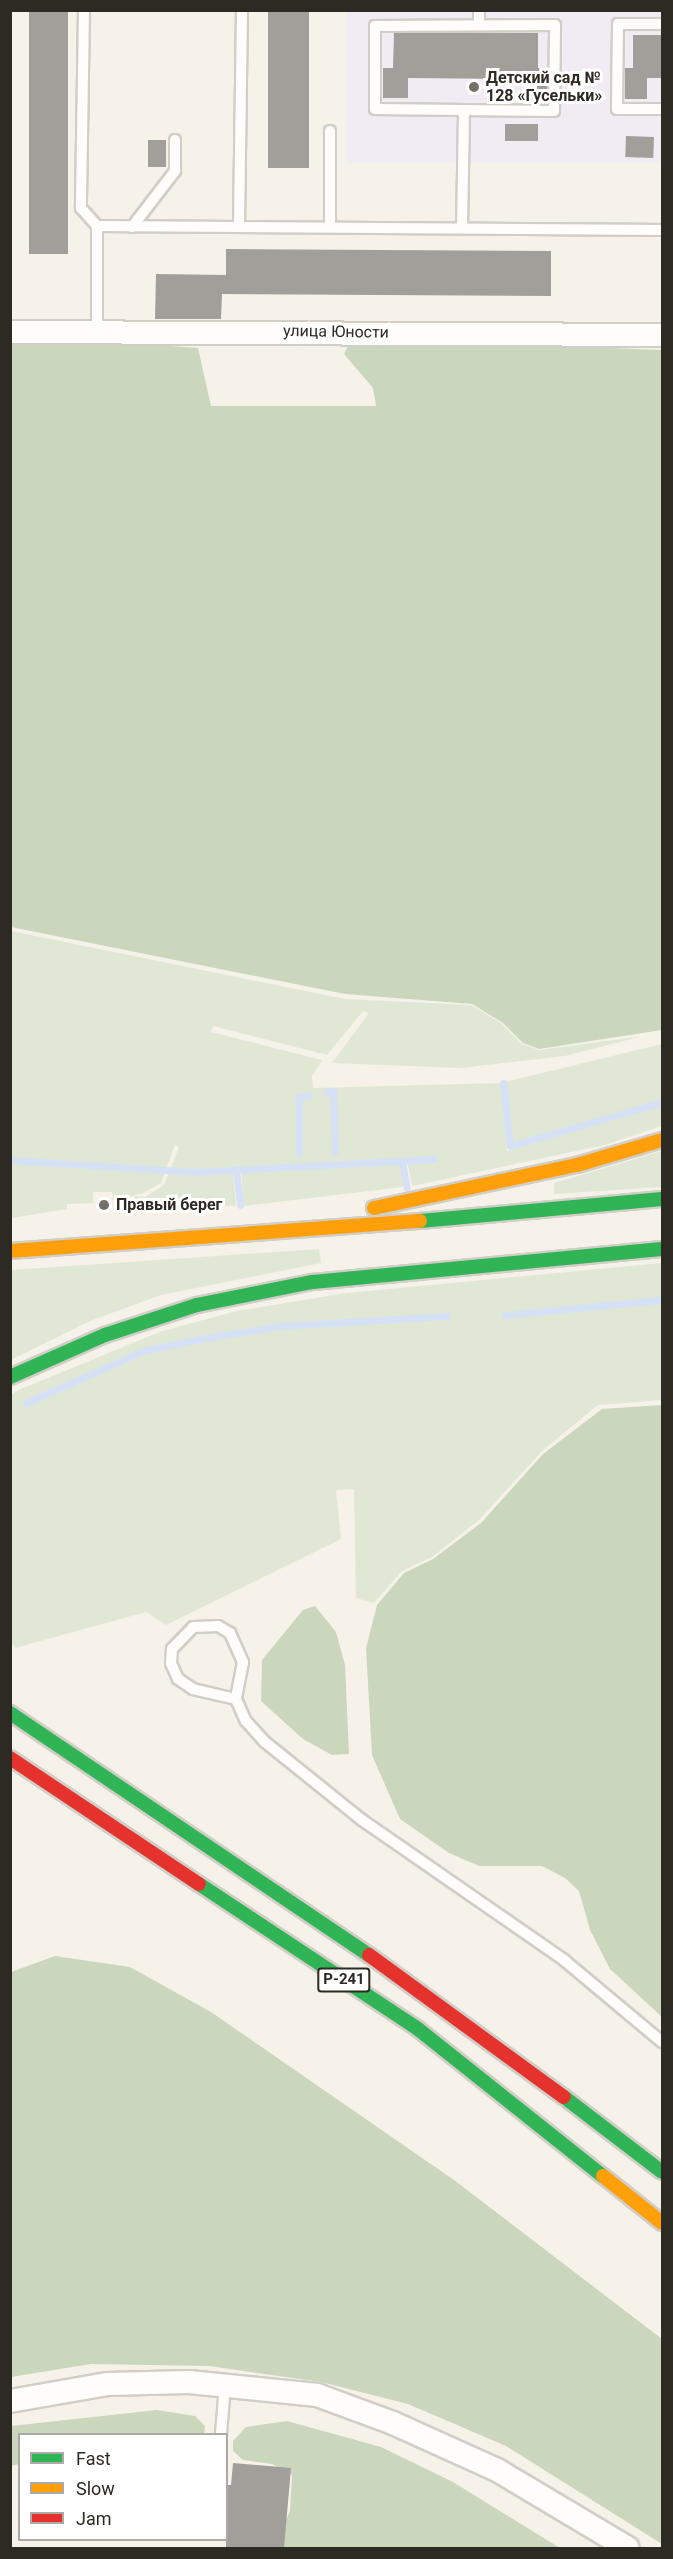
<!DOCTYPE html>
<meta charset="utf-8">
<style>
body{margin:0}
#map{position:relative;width:673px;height:2559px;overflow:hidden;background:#f6f2e9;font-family:Roboto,sans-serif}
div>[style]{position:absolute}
.education>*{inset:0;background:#f1ebf3;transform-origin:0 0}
.green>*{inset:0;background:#e0e8d5}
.forest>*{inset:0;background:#cbd7bd}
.stream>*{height:7px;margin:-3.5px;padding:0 3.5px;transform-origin:3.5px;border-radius:3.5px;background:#d6e1f6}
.building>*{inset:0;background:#a29e9a;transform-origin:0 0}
.roads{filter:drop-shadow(2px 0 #d1cec7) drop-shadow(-2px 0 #d1cec7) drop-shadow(0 2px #d1cec7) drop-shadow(0 -2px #d1cec7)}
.lane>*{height:10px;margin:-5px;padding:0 5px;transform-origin:5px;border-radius:5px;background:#fefdfc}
.street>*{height:22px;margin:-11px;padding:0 11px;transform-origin:11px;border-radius:11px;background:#fefdfc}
.fast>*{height:14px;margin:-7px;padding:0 7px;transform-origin:7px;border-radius:7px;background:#30b455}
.slow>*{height:14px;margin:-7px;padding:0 7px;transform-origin:7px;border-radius:7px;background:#ff9f0a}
.jam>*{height:14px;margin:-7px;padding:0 7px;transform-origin:7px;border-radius:7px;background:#e5322d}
.dots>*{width:16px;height:16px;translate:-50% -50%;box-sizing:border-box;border:3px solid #fff;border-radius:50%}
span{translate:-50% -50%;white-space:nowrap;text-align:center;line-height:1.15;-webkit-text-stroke:6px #fff;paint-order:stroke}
.shield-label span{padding:2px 4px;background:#fff;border:2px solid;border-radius:4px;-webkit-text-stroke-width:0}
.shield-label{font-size:15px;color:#2d2a24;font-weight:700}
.poi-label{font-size:16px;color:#2d2a24;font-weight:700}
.left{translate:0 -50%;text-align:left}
.street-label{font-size:16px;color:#2d2a24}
.frame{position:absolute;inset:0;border:12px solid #2d2a24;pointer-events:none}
.legend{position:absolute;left:18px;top:2433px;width:210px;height:108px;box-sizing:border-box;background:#fff;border:2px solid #abaaa7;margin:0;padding:8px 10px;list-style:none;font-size:18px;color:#2d2a24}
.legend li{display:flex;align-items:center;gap:12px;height:30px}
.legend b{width:30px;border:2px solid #abaaa7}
</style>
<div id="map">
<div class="education">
<div style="left:347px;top:11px;width:315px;height:152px"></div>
</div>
<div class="green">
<div style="clip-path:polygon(11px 931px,345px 999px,471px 1005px,502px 1024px,522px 1044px,539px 1050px,643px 1036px,565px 1056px,460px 1068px,332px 1063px,369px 1013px,363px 1011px,327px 1055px,213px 1026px,211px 1032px,322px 1060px,312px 1076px,313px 1088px,501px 1083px,507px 1151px,662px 1104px,662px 1126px,605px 1145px,412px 1186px,408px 1165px,400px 1165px,403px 1187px,244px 1206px,241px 1173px,233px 1173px,236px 1206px,135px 1203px,135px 1196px,145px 1197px,164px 1185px,179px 1147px,175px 1145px,161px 1183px,143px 1193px,113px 1201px,112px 1192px,93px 1192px,93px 1203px,67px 1204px,67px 1209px,11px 1218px)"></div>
<div style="clip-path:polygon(662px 1044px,662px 1101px,513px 1144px,505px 1082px)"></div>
<div style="clip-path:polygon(662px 1151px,662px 1187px,554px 1194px,554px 1183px)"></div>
<div style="clip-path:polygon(319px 1249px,321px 1263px,161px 1295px,90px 1321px,11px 1360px,11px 1270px)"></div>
<div style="clip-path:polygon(662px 1263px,662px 1400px,598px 1405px,542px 1451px,479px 1520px,432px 1557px,402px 1571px,374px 1603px,356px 1598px,354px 1489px,336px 1490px,341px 1539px,166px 1625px,146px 1612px,15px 1648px,11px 1642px,10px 1395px,21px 1389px,162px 1331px,237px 1311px,346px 1293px)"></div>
</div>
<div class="forest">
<div style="clip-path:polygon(11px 335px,198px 348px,211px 406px,376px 406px,373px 388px,344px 354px,352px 338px,662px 350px,662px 1030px,539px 1049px,523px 1043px,503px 1023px,472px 1004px,345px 994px,11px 927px)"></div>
<div style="clip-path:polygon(662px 1405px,662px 2017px,610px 1969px,590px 1930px,579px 1891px,565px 1878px,542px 1866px,479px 1866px,449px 1853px,400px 1819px,372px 1755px,366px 1648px,377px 1605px,404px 1573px,433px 1559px,481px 1523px,543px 1454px,602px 1409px)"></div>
<div style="clip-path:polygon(315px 1606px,336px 1632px,345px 1665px,349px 1754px,332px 1755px,303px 1739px,261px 1701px,262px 1660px,303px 1610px)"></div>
<div style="clip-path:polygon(55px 1956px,130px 1967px,211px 2012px,454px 2180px,662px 2339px,662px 2544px,506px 2446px,408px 2404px,321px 2382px,209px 2366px,91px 2364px,11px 2377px,11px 1972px)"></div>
<div style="clip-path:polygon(157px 2410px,195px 2416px,205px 2426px,204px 2434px,20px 2434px,19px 2464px,11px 2466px,11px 2426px)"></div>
<div style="clip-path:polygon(287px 2421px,381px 2447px,453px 2482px,560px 2548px,273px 2548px,290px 2511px,292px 2475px,272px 2464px,243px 2460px,233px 2451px,233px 2441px,246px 2427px)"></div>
</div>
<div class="stream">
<div style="left:503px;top:1083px;width:63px;rotate:83.7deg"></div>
<div style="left:510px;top:1146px;width:158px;rotate:-16.1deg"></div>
<div style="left:327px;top:1092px;width:6px;rotate:-9deg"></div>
<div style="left:333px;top:1091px;width:61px;rotate:88.1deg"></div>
<div style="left:299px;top:1153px;width:56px;rotate:-90deg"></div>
<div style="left:299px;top:1097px;width:10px;rotate:-11deg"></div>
<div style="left:10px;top:1160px;width:185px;rotate:3.7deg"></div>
<div style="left:195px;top:1172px;width:240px;rotate:-3.1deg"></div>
<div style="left:402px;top:1161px;width:27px;rotate:80deg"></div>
<div style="left:236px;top:1171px;width:34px;rotate:83deg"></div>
<div style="left:505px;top:1315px;width:158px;rotate:-5.5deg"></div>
<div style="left:26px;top:1403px;width:128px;rotate:-24deg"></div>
<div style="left:143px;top:1351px;width:58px;rotate:-11.9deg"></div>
<div style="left:200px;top:1339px;width:81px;rotate:-9.2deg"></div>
<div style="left:280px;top:1326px;width:167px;rotate:-3.4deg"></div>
</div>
<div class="building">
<div style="left:29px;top:10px;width:39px;height:244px"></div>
<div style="left:268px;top:10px;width:41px;height:158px"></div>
<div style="clip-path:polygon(394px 33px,538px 33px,538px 68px,547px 68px,547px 103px,524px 103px,524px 79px,408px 78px,408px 98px,383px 98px,383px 68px,393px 68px)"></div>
<div style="clip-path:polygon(633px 35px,663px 35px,663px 78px,647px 78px,647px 99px,625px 99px,625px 68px,633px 68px)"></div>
<div style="left:505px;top:124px;width:33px;height:17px"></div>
<div style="left:626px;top:136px;width:28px;height:21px;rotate:2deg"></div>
<div style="left:148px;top:140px;width:18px;height:27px"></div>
<div style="clip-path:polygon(226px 249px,551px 251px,551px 296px,222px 294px,221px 319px,155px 319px,156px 274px,226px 275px)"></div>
<div style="clip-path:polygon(233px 2463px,291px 2468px,284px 2548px,226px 2548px,226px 2485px,231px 2485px)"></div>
</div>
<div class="roads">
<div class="lane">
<div style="left:84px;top:10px;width:198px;rotate:90.9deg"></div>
<div style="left:81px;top:208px;width:24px;rotate:48deg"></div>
<div style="left:97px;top:226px;width:142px;rotate:0.4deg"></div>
<div style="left:242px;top:10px;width:217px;rotate:90.8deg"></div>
<div style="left:239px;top:227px;width:423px;rotate:0.4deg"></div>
<div style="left:662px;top:24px;width:44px;rotate:180deg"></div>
<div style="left:618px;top:24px;width:85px;rotate:90.7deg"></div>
<div style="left:617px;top:109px;width:45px"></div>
<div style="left:479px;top:25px;width:15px;rotate:-90deg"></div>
<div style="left:132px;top:227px;width:71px;rotate:-52.5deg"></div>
<div style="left:175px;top:171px;width:31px;rotate:-90deg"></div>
<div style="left:330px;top:227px;width:96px;rotate:-90deg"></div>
<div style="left:462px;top:228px;width:118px;rotate:-89deg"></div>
<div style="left:464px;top:110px;width:90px;rotate:0.6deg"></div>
<div style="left:554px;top:111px;width:86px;rotate:-89.3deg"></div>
<div style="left:555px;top:25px;width:180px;rotate:179.7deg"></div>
<div style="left:375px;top:26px;width:83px;rotate:90deg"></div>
<div style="left:375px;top:109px;width:89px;rotate:0.6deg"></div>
<div style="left:97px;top:329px;width:103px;rotate:-90deg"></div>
<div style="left:236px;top:1699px;width:44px;rotate:-166.9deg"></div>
<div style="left:193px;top:1689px;width:18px;rotate:-146deg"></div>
<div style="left:178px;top:1679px;width:17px;rotate:-114deg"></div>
<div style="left:171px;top:1663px;width:14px;rotate:-86deg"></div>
<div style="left:172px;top:1649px;width:30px;rotate:-46deg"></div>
<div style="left:193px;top:1627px;width:25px;rotate:-2deg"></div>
<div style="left:218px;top:1626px;width:14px;rotate:30deg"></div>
<div style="left:230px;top:1633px;width:32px;rotate:66deg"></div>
<div style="left:243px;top:1662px;width:38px;rotate:101deg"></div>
<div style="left:236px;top:1699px;width:24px;rotate:66deg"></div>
<div style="left:246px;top:1721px;width:28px;rotate:48deg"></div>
<div style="left:265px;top:1742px;width:124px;rotate:38.8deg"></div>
<div style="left:362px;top:1820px;width:246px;rotate:34.7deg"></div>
<div style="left:564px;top:1960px;width:128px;rotate:39.9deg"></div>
<div style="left:221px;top:2434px;width:49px;rotate:-85.3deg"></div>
</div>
<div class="street">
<div style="left:10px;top:332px;width:652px;rotate:0.26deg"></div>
<div style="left:10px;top:2401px;width:98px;rotate:-9.9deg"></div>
<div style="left:107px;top:2384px;width:82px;rotate:-1.4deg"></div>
<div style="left:189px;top:2382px;width:129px;rotate:5.8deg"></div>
<div style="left:317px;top:2395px;width:81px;rotate:20.2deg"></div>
<div style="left:393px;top:2423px;width:114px;rotate:24.3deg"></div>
<div style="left:497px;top:2470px;width:152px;rotate:30.8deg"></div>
</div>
<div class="fast">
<div style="left:420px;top:1221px;width:243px;rotate:-5.2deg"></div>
<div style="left:10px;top:1377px;width:104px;rotate:-23.9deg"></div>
<div style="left:105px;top:1335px;width:97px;rotate:-18.1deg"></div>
<div style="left:197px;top:1305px;width:117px;rotate:-11.3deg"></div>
<div style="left:312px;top:1282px;width:352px;rotate:-5.4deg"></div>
<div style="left:10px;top:1713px;width:433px;rotate:34deg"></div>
<div style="left:199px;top:1884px;width:263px;rotate:33.5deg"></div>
<div style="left:418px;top:2029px;width:236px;rotate:38.5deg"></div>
<div style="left:564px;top:2097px;width:123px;rotate:37.4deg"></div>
</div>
<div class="slow">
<div style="left:374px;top:1208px;width:208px;rotate:-12deg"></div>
<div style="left:577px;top:1165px;width:89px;rotate:-16.4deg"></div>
<div style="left:10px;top:1251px;width:411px;rotate:-4.2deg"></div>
<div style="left:603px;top:2176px;width:75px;rotate:38.5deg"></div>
</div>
<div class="jam">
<div style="left:10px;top:1758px;width:227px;rotate:33.7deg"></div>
<div style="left:369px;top:1955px;width:241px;rotate:36.1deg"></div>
</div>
</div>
<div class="dots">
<div style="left:474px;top:87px;background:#737069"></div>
<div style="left:104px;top:1205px;background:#737069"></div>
</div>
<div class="shield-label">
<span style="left:344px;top:1980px">Р-241</span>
</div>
<div class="poi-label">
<span class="left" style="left:486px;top:87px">Детский сад №<br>128 «Гусельки»</span>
<span class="left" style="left:116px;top:1205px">Правый берег</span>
</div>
<div class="street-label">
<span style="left:336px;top:332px;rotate:1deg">улица Юности</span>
</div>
<div class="frame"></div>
<ul class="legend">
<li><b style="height:8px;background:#30b455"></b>Fast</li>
<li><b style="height:8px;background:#ff9f0a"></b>Slow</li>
<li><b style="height:8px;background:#e5322d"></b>Jam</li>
</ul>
</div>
